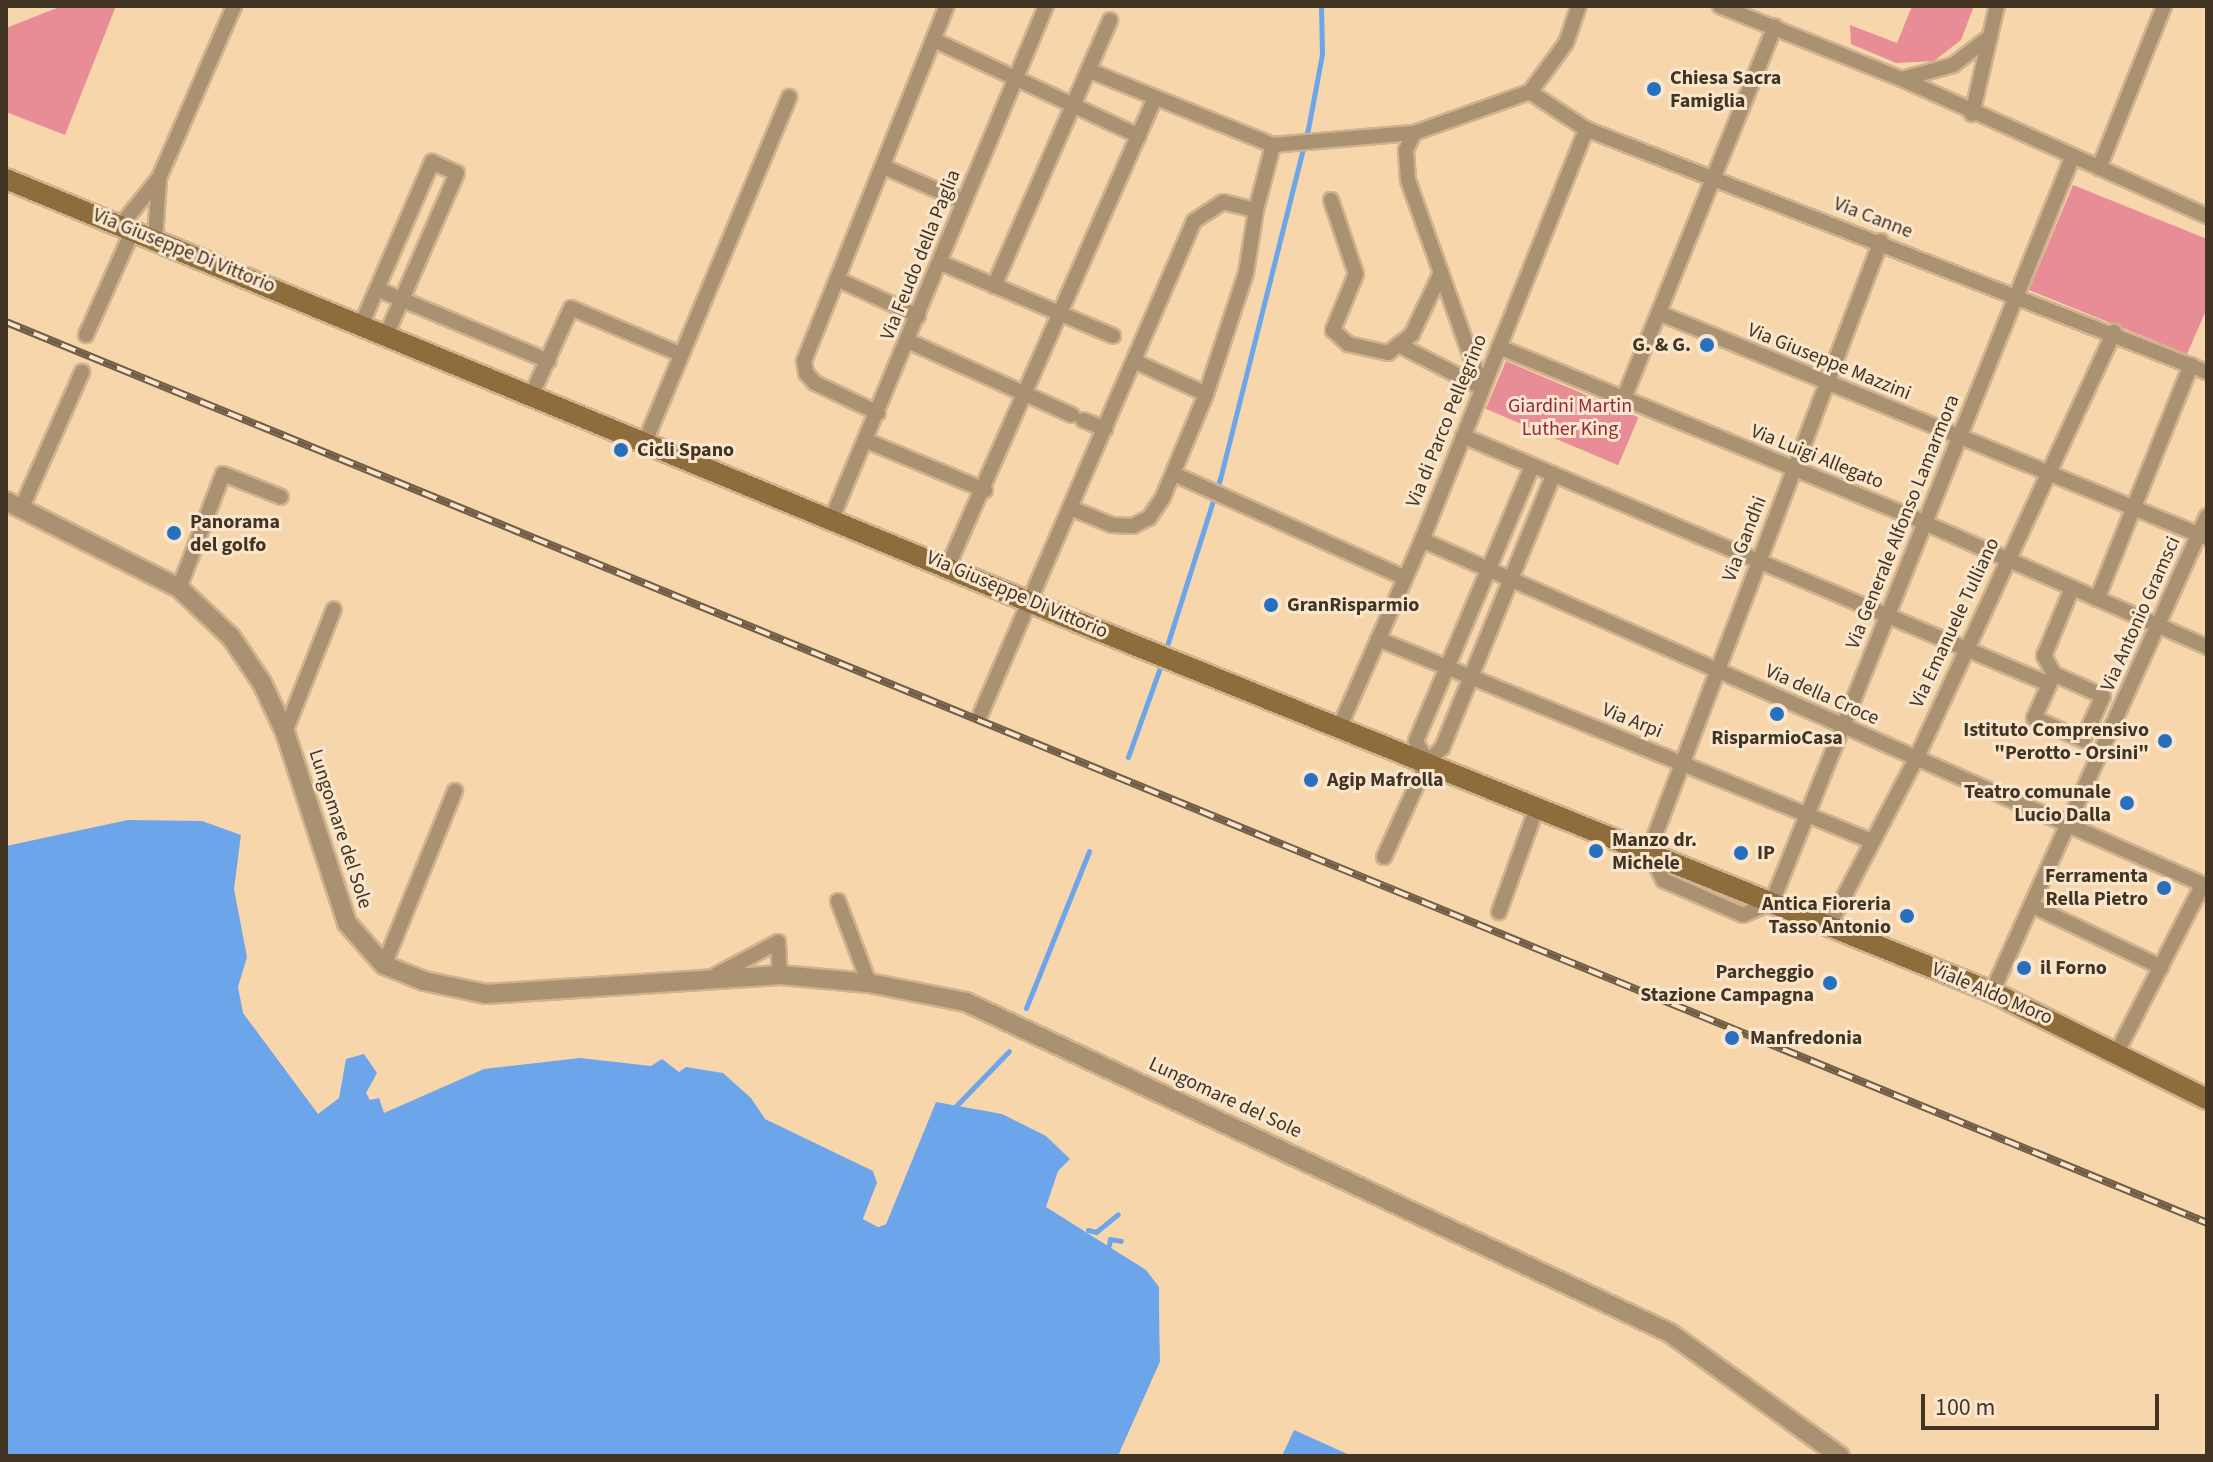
<!DOCTYPE html>
<style>
body{margin:0}
#map{position:relative;width:2213px;height:1462px;overflow:hidden;background:#f7d6ac;font-family:"Source Sans 3",sans-serif}
div>[style]{position:absolute}
.green>*{inset:0;background:#e88d96;transform-origin:0 0}
.water>*{inset:0;background:#6da5ea}
.pier>*{inset:0;background:#f7d6ac}
.stream>*{height:5px;margin:-2.5px;padding:0 2.5px;transform-origin:2.5px;border-radius:2.5px;background:#6da5ea}
.roads{filter:drop-shadow(2px 0 #cfb28e) drop-shadow(-2px 0 #cfb28e) drop-shadow(0 2px #cfb28e) drop-shadow(0 -2px #cfb28e)}
.minor>*{height:14px;margin:-7px;padding:0 7px;transform-origin:7px;border-radius:7px;background:#a99171}
.tertiary>*{height:18px;margin:-9px;padding:0 9px;transform-origin:9px;border-radius:9px;background:#a99171}
.secondary>*{height:20px;margin:-10px;padding:0 10px;transform-origin:10px;border-radius:10px;background:#8f6c3b}
.rail>*{height:8px;margin-top:-4px;transform-origin:0;background:repeating-linear-gradient(90deg,#fae6cd 0 15px,#6f5d46 0 30px);box-sizing:border-box;border-block:2px solid #6f5d46}
.dots>*{width:22px;height:22px;translate:-50% -50%;box-sizing:border-box;border:4px solid #fae6cd;border-radius:50%}
span{translate:-50% -50%;white-space:nowrap;text-align:center;line-height:1.15;-webkit-text-stroke:6px #fae6cd;paint-order:stroke}
.poi-label{font-size:20px;color:#413423;font-weight:700}
.left{translate:0 -50%;text-align:left}
.right{translate:-100% -50%;text-align:right}
.street-label{font-size:20px;color:#413423}
.park-label{font-size:20px;color:#95263c}
.frame{position:absolute;inset:0;border:8px solid #413423;pointer-events:none}
.scale{position:absolute;left:1921px;top:1394px;width:238px;height:36px;box-sizing:border-box;border:4px solid #413423;border-top:0;padding-left:10px;font-size:24px;line-height:28px;white-space:nowrap;color:#413423;-webkit-text-stroke:6px #fae6cd;paint-order:stroke}
</style>
<div id="map">
<div class="green">
<div style="clip-path:polygon(62px 6px,116px 6px,65px 135px,6px 112px,6px 28px)"></div>
<div style="clip-path:polygon(1912px 6px,1974px 6px,1961px 40px,1934px 61px,1896px 63px,1851px 44px,1850px 25px,1897px 43px)"></div>
<div style="clip-path:polygon(2073px 185px,2207px 239px,2207px 308px,2187px 354px,2029px 290px)"></div>
<div style="left:1506px;top:361px;width:144px;height:52px;rotate:23deg"></div>
</div>
<div class="water">
<div style="clip-path:polygon(128px 820px,202px 821px,241px 835px,234px 889px,247px 957px,238px 987px,243px 1013px,318px 1114px,339px 1098px,346px 1059px,364px 1054px,377px 1073px,366px 1093px,370px 1100px,379px 1098px,384px 1113px,484px 1069px,580px 1058px,651px 1066px,662px 1059px,679px 1072px,686px 1067px,723px 1073px,751px 1098px,765px 1119px,873px 1171px,877px 1183px,863px 1219px,879px 1227px,886px 1224px,936px 1102px,1002px 1114px,1046px 1136px,1070px 1159px,1058px 1171px,1046px 1207px,1146px 1270px,1159px 1287px,1160px 1362px,1118px 1456px,6px 1456px,6px 846px)"></div>
<div style="clip-path:polygon(1294px 1430px,1352px 1456px,1282px 1456px)"></div>
</div>
<div class="pier">
<div style="clip-path:polygon(937px 1098px,886px 1224px,878px 1227px,863px 1219px,877px 1183px,868px 1217px,879px 1223px,911px 1143px)"></div>
<div style="clip-path:polygon(1159px 1287px,1165px 1312px,1164px 1363px,1118px 1456px,1160px 1362px)"></div>
</div>
<div class="stream">
<div style="left:1165px;top:652px;width:182px;rotate:-72.4deg"></div>
<div style="left:1220px;top:479px;width:361px;rotate:-75.9deg"></div>
<div style="left:1308px;top:129px;width:76px;rotate:-79.4deg"></div>
<div style="left:1322px;top:54px;width:48px;rotate:-91.2deg"></div>
<div style="left:1128px;top:757px;width:101px;rotate:-70.3deg"></div>
<div style="left:1026px;top:1008px;width:169px;rotate:-68.1deg"></div>
<div style="left:954px;top:1108px;width:79px;rotate:-46deg"></div>
<div style="left:1088px;top:1230px;width:8px;rotate:14deg"></div>
<div style="left:1096px;top:1232px;width:28px;rotate:-39deg"></div>
<div style="left:1109px;top:1245px;width:6px;rotate:-81deg"></div>
<div style="left:1110px;top:1239px;width:11px;rotate:10deg"></div>
</div>
<div class="roads">
<div class="minor">
<div style="left:1720px;top:6px;width:196px;rotate:21.9deg"></div>
<div style="left:1902px;top:79px;width:334px;rotate:24.2deg"></div>
<div style="left:936px;top:41px;width:224px;rotate:25.1deg"></div>
<div style="left:1088px;top:70px;width:200px;rotate:22.1deg"></div>
<div style="left:1273px;top:145px;width:142px;rotate:-4.9deg"></div>
<div style="left:1902px;top:79px;width:53px;rotate:-15.4deg"></div>
<div style="left:1953px;top:65px;width:43px;rotate:-37.4deg"></div>
<div style="left:1530px;top:92px;width:67px;rotate:33.5deg"></div>
<div style="left:1586px;top:129px;width:667px;rotate:21.37deg"></div>
<div style="left:1972px;top:114px;width:111px;rotate:-77deg"></div>
<div style="left:884px;top:167px;width:87px;rotate:23.6deg"></div>
<div style="left:2099px;top:168px;width:175px;rotate:-68.1deg"></div>
<div style="left:1331px;top:200px;width:78px;rotate:71.3deg"></div>
<div style="left:1356px;top:274px;width:61px;rotate:112.3deg"></div>
<div style="left:1333px;top:330px;width:21px;rotate:43deg"></div>
<div style="left:1348px;top:344px;width:41px;rotate:12.7deg"></div>
<div style="left:1388px;top:353px;width:31px;rotate:-38deg"></div>
<div style="left:1412px;top:334px;width:68px;rotate:-64.6deg"></div>
<div style="left:121px;top:225px;width:60px;rotate:-51deg"></div>
<div style="left:159px;top:178px;width:188px;rotate:-66.4deg"></div>
<div style="left:155px;top:239px;width:61px;rotate:-86.2deg"></div>
<div style="left:1881px;top:241px;width:653px;rotate:110.82deg"></div>
<div style="left:1649px;top:851px;width:32px;rotate:64deg"></div>
<div style="left:1663px;top:880px;width:87px;rotate:23.6deg"></div>
<div style="left:1743px;top:915px;width:32px;rotate:-24deg"></div>
<div style="left:1772px;top:902px;width:802px;rotate:-68.04deg"></div>
<div style="left:939px;top:262px;width:189px;rotate:23deg"></div>
<div style="left:839px;top:280px;width:87px;rotate:24.5deg"></div>
<div style="left:994px;top:286px;width:290px;rotate:-66.4deg"></div>
<div style="left:377px;top:289px;width:186px;rotate:22.8deg"></div>
<div style="left:1659px;top:313px;width:592px;rotate:22.32deg"></div>
<div style="left:362px;top:323px;width:176px;rotate:-66.5deg"></div>
<div style="left:432px;top:162px;width:27px;rotate:24deg"></div>
<div style="left:457px;top:173px;width:175px;rotate:113.6deg"></div>
<div style="left:86px;top:335px;width:115px;rotate:-65.9deg"></div>
<div style="left:908px;top:341px;width:180px;rotate:24.3deg"></div>
<div style="left:1399px;top:345px;width:93px;rotate:27.4deg"></div>
<div style="left:1499px;top:347px;width:461px;rotate:22.4deg"></div>
<div style="left:1925px;top:523px;width:308px;rotate:23.7deg"></div>
<div style="left:1134px;top:361px;width:79px;rotate:24.6deg"></div>
<div style="left:1482px;top:388px;width:221px;rotate:-109.6deg"></div>
<div style="left:1408px;top:180px;width:30px;rotate:-94deg"></div>
<div style="left:1406px;top:150px;width:19px;rotate:-65deg"></div>
<div style="left:1414px;top:133px;width:123px;rotate:-19.5deg"></div>
<div style="left:1530px;top:92px;width:61px;rotate:-53.7deg"></div>
<div style="left:1566px;top:43px;width:39px;rotate:-71deg"></div>
<div style="left:532px;top:394px;width:94px;rotate:-65.6deg"></div>
<div style="left:571px;top:308px;width:118px;rotate:22.9deg"></div>
<div style="left:1624px;top:398px;width:401px;rotate:-67.9deg"></div>
<div style="left:878px;top:413px;width:70px;rotate:-154.5deg"></div>
<div style="left:815px;top:383px;width:13px;rotate:-132deg"></div>
<div style="left:806px;top:373px;width:12px;rotate:-99deg"></div>
<div style="left:804px;top:361px;width:383px;rotate:-68.1deg"></div>
<div style="left:1083px;top:420px;width:24px;rotate:22deg"></div>
<div style="left:1463px;top:436px;width:636px;rotate:22.94deg"></div>
<div style="left:867px;top:441px;width:128px;rotate:22.6deg"></div>
<div style="left:645px;top:442px;width:374px;rotate:-67.3deg"></div>
<div style="left:1174px;top:474px;width:253px;rotate:24.2deg"></div>
<div style="left:22px;top:507px;width:148px;rotate:-66deg"></div>
<div style="left:1073px;top:509px;width:42px;rotate:22.3deg"></div>
<div style="left:1112px;top:525px;width:21px;rotate:3deg"></div>
<div style="left:1133px;top:526px;width:18px;rotate:-27deg"></div>
<div style="left:1149px;top:518px;width:25px;rotate:-56deg"></div>
<div style="left:1163px;top:497px;width:112px;rotate:-67.3deg"></div>
<div style="left:1206px;top:394px;width:127px;rotate:-71.7deg"></div>
<div style="left:1246px;top:273px;width:64px;rotate:-81deg"></div>
<div style="left:832px;top:518px;width:555px;rotate:-67.32deg"></div>
<div style="left:1422px;top:540px;width:858px;rotate:23.79deg"></div>
<div style="left:948px;top:566px;width:510px;rotate:-66.15deg"></div>
<div style="left:179px;top:588px;width:122px;rotate:-68.9deg"></div>
<div style="left:223px;top:474px;width:62px;rotate:21.6deg"></div>
<div style="left:2097px;top:599px;width:252px;rotate:-68.1deg"></div>
<div style="left:1378px;top:639px;width:533px;rotate:22.28deg"></div>
<div style="left:2054px;top:674px;width:48px;rotate:114.4deg"></div>
<div style="left:2034px;top:718px;width:54px;rotate:24.2deg"></div>
<div style="left:2083px;top:740px;width:48px;rotate:-65.6deg"></div>
<div style="left:2103px;top:696px;width:54px;rotate:-155.8deg"></div>
<div style="left:2054px;top:674px;width:21px;rotate:-119deg"></div>
<div style="left:2044px;top:656px;width:74px;rotate:-67.6deg"></div>
<div style="left:981px;top:713px;width:536px;rotate:-66.59deg"></div>
<div style="left:1194px;top:221px;width:35px;rotate:-33deg"></div>
<div style="left:1223px;top:202px;width:34px;rotate:14deg"></div>
<div style="left:1256px;top:210px;width:67px;rotate:-75.3deg"></div>
<div style="left:1340px;top:726px;width:203px;rotate:-66.2deg"></div>
<div style="left:1422px;top:540px;width:443px;rotate:-68.2deg"></div>
<div style="left:285px;top:732px;width:132px;rotate:-68.3deg"></div>
<div style="left:1427px;top:762px;width:24px;rotate:-118deg"></div>
<div style="left:1416px;top:741px;width:298px;rotate:-67.1deg"></div>
<div style="left:1384px;top:857px;width:104px;rotate:-65.6deg"></div>
<div style="left:1427px;top:762px;width:21px;rotate:-43deg"></div>
<div style="left:1442px;top:748px;width:296px;rotate:-67.8deg"></div>
<div style="left:838px;top:901px;width:88px;rotate:69.3deg"></div>
<div style="left:2033px;top:906px;width:142px;rotate:25.5deg"></div>
<div style="left:1499px;top:912px;width:112px;rotate:-70.1deg"></div>
<div style="left:1828px;top:927px;width:190px;rotate:-62.4deg"></div>
<div style="left:1916px;top:759px;width:471px;rotate:-65.1deg"></div>
<div style="left:384px;top:965px;width:188px;rotate:-67.8deg"></div>
<div style="left:716px;top:975px;width:70px;rotate:-28deg"></div>
<div style="left:778px;top:942px;width:33px;rotate:87deg"></div>
<div style="left:1992px;top:992px;width:522px;rotate:-65.69deg"></div>
<div style="left:2118px;top:1050px;width:186px;rotate:-62.9deg"></div>
</div>
<div class="tertiary">
<div style="left:6px;top:501px;width:194px;rotate:26.7deg"></div>
<div style="left:179px;top:588px;width:71px;rotate:43.3deg"></div>
<div style="left:231px;top:637px;width:55px;rotate:56deg"></div>
<div style="left:262px;top:683px;width:54px;rotate:64.9deg"></div>
<div style="left:285px;top:732px;width:201px;rotate:72deg"></div>
<div style="left:347px;top:923px;width:56px;rotate:48.6deg"></div>
<div style="left:384px;top:965px;width:43px;rotate:21.8deg"></div>
<div style="left:424px;top:981px;width:63px;rotate:11.8deg"></div>
<div style="left:486px;top:994px;width:295px;rotate:-3.7deg"></div>
<div style="left:780px;top:975px;width:89px;rotate:5.1deg"></div>
<div style="left:869px;top:983px;width:99px;rotate:11.1deg"></div>
<div style="left:966px;top:1002px;width:778px;rotate:25.18deg"></div>
<div style="left:1670px;top:1333px;width:210px;rotate:35.9deg"></div>
</div>
<div class="secondary">
<div style="left:6px;top:179px;width:1186px;rotate:22.46deg"></div>
<div style="left:1102px;top:632px;width:960px;rotate:22.02deg"></div>
<div style="left:1992px;top:992px;width:240px;rotate:26.5deg"></div>
</div>
</div>
<div class="rail">
<div style="left:6px;top:322px;width:2378px;rotate:22.26deg"></div>
</div>
<div class="dots">
<div style="left:1654px;top:89px;background:#2770c0"></div>
<div style="left:1707px;top:345px;background:#2770c0"></div>
<div style="left:621px;top:450px;background:#2770c0"></div>
<div style="left:174px;top:533px;background:#2770c0"></div>
<div style="left:1271px;top:605px;background:#2770c0"></div>
<div style="left:1777px;top:714px;background:#2770c0"></div>
<div style="left:2165px;top:741px;background:#2770c0"></div>
<div style="left:1311px;top:780px;background:#2770c0"></div>
<div style="left:2127px;top:803px;background:#2770c0"></div>
<div style="left:1596px;top:851px;background:#2770c0"></div>
<div style="left:1741px;top:853px;background:#2770c0"></div>
<div style="left:2164px;top:888px;background:#2770c0"></div>
<div style="left:1907px;top:916px;background:#2770c0"></div>
<div style="left:2024px;top:968px;background:#2770c0"></div>
<div style="left:1830px;top:983px;background:#2770c0"></div>
<div style="left:1732px;top:1038px;background:#2770c0"></div>
</div>
<div class="poi-label">
<span class="left" style="left:1670px;top:90px">Chiesa Sacra<br>Famiglia</span>
<span class="right" style="left:1691px;top:345px">G. &amp; G.</span>
<span class="left" style="left:637px;top:450px">Cicli Spano</span>
<span class="left" style="left:190px;top:534px">Panorama<br>del golfo</span>
<span class="left" style="left:1287px;top:605px">GranRisparmio</span>
<span class="right" style="left:2149px;top:742px">Istituto Comprensivo<br>"Perotto - Orsini"</span>
<span style="left:1777px;top:738px">RisparmioCasa</span>
<span class="left" style="left:1327px;top:780px">Agip Mafrolla</span>
<span class="right" style="left:2111px;top:804px">Teatro comunale<br>Lucio Dalla</span>
<span class="left" style="left:1612px;top:852px">Manzo dr.<br>Michele</span>
<span class="left" style="left:1757px;top:853px">IP</span>
<span class="right" style="left:2148px;top:888px">Ferramenta<br>Rella Pietro</span>
<span class="right" style="left:1891px;top:916px">Antica Fioreria<br>Tasso Antonio</span>
<span class="left" style="left:2040px;top:968px">il Forno</span>
<span class="right" style="left:1814px;top:984px">Parcheggio<br>Stazione Campagna</span>
<span class="left" style="left:1750px;top:1038px">Manfredonia</span>
</div>
<div class="street-label">
<span style="left:1873px;top:218px;rotate:21deg">Via Canne</span>
<span style="left:184px;top:251px;rotate:22deg">Via Giuseppe Di Vittorio</span>
<span style="left:921px;top:255px;rotate:-68deg">Via Feudo della Paglia</span>
<span style="left:1829px;top:362px;rotate:22deg">Via Giuseppe Mazzini</span>
<span style="left:1447px;top:421px;rotate:-68deg">Via di Parco Pellegrino</span>
<span style="left:1817px;top:457px;rotate:22deg">Via Luigi Allegato</span>
<span style="left:1903px;top:522px;rotate:-68deg">Via Generale Alfonso Lamarmora</span>
<span style="left:1745px;top:539px;rotate:-69deg">Via Gandhi</span>
<span style="left:1017px;top:595px;rotate:23deg">Via Giuseppe Di Vittorio</span>
<span style="left:2141px;top:614px;rotate:-66deg">Via Antonio Gramsci</span>
<span style="left:1955px;top:623px;rotate:-65deg">Via Emanuele Tulliano</span>
<span style="left:1822px;top:695px;rotate:24deg">Via della Croce</span>
<span style="left:1632px;top:721px;rotate:22deg">Via Arpi</span>
<span style="left:340px;top:829px;rotate:72deg">Lungomare del Sole</span>
<span style="left:1992px;top:994px;rotate:23deg">Viale Aldo Moro</span>
<span style="left:1225px;top:1098px;rotate:25deg">Lungomare del Sole</span>
</div>
<div class="park-label">
<span style="left:1570px;top:418px">Giardini Martin<br>Luther King</span>
</div>
<div class="frame"></div>
<div class="scale">100 m</div>
</div>
